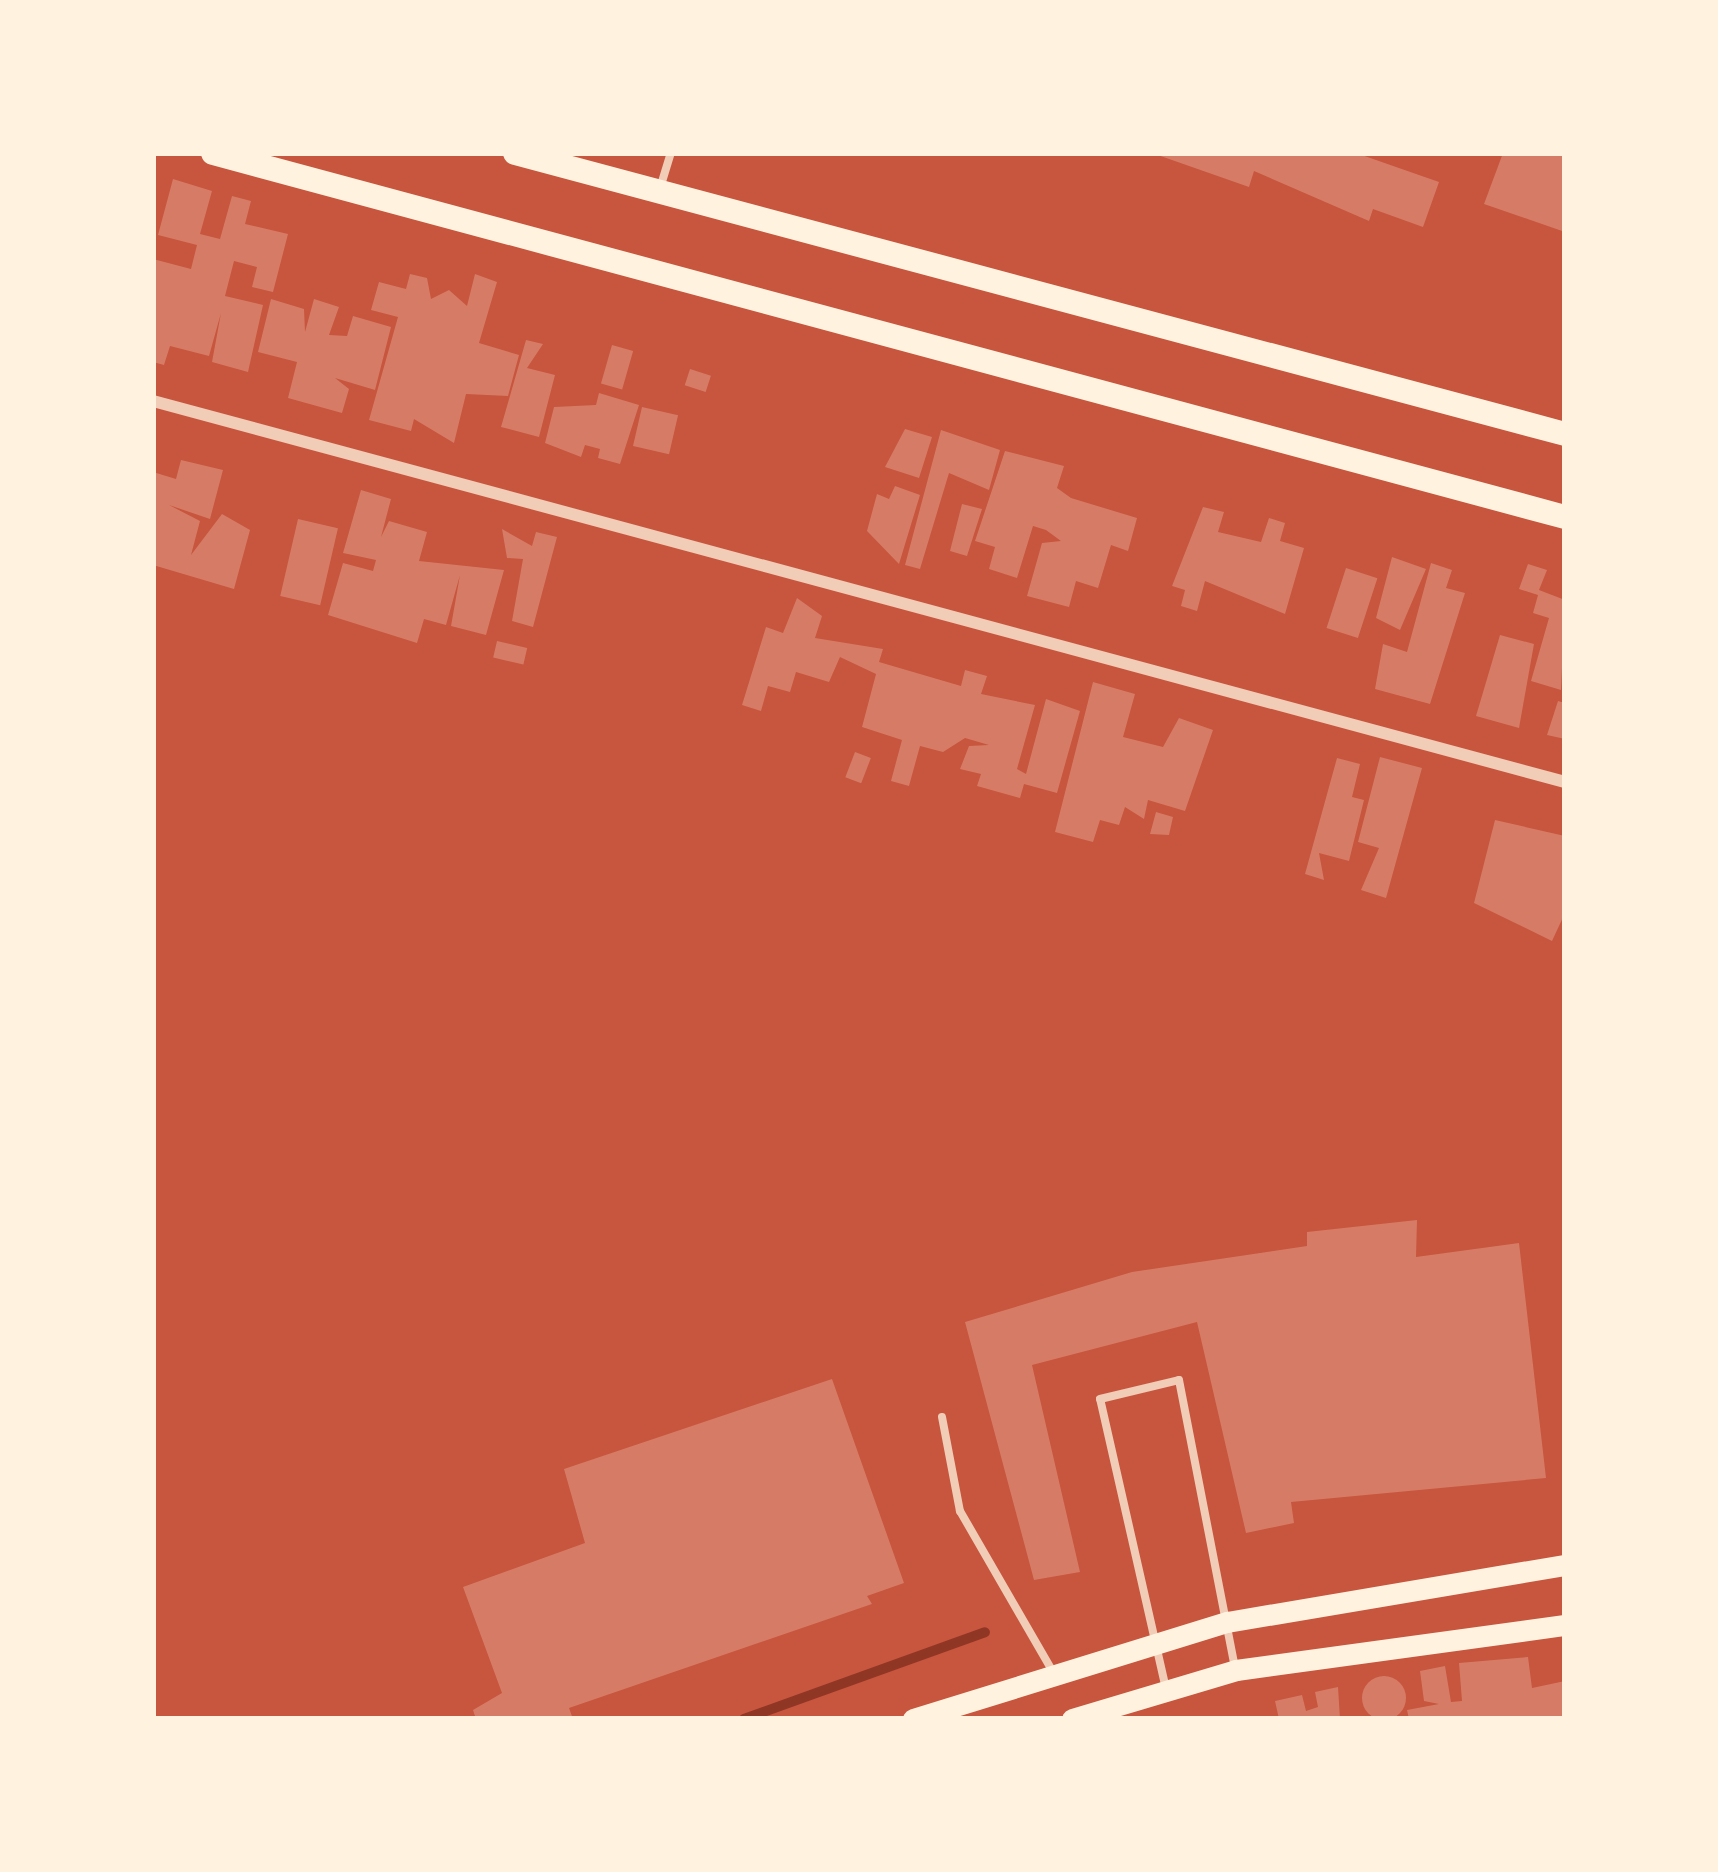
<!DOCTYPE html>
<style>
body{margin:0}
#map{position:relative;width:1718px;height:1872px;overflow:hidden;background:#c8553d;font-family:Ubuntu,sans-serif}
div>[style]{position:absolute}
.stream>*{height:10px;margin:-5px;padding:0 5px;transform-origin:5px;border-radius:5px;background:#8f3625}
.building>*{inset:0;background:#d67c66;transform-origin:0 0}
.round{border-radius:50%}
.service>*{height:8px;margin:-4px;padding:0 4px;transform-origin:4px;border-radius:4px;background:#f1ccb7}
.minor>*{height:12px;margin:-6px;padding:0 6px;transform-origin:6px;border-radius:6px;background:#f1ccb7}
.secondary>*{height:21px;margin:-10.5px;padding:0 10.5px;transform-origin:10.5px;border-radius:10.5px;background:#fff3e0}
.primary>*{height:24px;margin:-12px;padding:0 12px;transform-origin:12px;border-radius:12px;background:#fff3e0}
span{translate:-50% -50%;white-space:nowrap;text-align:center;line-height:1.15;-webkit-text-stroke:9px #fff3e0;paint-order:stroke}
.frame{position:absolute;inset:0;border:156px solid #fff3e0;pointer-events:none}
</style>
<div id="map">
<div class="stream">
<div style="left:744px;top:1719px;width:256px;rotate:-19.8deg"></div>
</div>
<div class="building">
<div style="clip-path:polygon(1152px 153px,1356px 153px,1439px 182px,1423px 227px,1373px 209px,1369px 221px,1254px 171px,1249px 187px)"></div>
<div style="clip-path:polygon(1503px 153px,1565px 153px,1565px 232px,1484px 204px)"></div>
<div style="clip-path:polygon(173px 179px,212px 191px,200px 234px,220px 239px,232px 196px,251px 201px,245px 224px,288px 234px,273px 292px,252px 287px,257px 267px,234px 261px,225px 296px,263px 305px,248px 372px,212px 362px,221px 313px,209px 356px,170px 346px,164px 365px,153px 362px,153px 259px,191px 269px,197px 245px,158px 235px)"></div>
<div style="clip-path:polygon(410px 274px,427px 278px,431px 299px,449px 290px,467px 306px,475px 274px,497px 282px,479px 343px,519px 355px,508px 396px,466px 394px,454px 443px,414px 419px,411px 431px,369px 420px,398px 317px,371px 310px,379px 282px,406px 289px)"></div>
<div style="clip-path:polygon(271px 299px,304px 309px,305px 332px,314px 299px,339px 307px,329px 335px,347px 336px,353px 316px,391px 327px,375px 390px,335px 378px,349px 389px,342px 413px,288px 398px,297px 362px,258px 352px)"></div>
<div style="clip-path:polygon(526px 340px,543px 344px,527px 368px,555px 375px,539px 437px,501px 427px)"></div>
<div style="left:612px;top:345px;width:22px;height:40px;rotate:16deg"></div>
<div style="left:690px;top:369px;width:22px;height:17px;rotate:18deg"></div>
<div style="clip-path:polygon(599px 393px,639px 405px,620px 464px,598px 458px,600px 449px,585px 445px,581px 457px,545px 443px,554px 407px,596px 405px)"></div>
<div style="left:642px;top:407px;width:37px;height:40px;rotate:13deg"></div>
<div style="clip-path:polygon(905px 429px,932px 437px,919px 478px,885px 467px)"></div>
<div style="clip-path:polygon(941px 430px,1000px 450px,989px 490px,949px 473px,920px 569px,905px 565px)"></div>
<div style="clip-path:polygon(1005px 451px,1064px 466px,1057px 488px,1071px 498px,1137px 518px,1128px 551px,1111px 545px,1098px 588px,1076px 581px,1069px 607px,1027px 596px,1042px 543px,1061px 541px,1046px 530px,1033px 526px,1017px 578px,989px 569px,995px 547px,975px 541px)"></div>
<div style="clip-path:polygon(181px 460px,223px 470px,210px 519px,169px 505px,200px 521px,191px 555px,222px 514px,250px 530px,234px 589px,153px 565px,153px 472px,176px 479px)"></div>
<div style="clip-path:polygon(895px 486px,920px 495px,899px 564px,867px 531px,877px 494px,889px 499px)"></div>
<div style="clip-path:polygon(361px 490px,391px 499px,381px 537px,389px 521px,427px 532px,419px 561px,504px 570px,486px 635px,451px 626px,460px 575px,446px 625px,424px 619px,417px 643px,328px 615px,343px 563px,373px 571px,376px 560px,343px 553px)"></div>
<div style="clip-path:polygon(962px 504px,982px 509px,967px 556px,950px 551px)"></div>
<div style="clip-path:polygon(1203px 507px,1224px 512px,1218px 532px,1261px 542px,1269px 518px,1285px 523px,1280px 541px,1304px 548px,1285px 614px,1205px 581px,1197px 611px,1181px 606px,1185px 590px,1172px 586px)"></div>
<div style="left:298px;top:519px;width:41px;height:79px;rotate:13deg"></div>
<div style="clip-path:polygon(502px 529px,532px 546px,536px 532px,557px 537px,533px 627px,512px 621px,523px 559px,507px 558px)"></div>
<div style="clip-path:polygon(1392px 557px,1426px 569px,1400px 630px,1376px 618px)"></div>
<div style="clip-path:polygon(1431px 563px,1452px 570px,1446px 588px,1465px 593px,1430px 704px,1375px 689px,1383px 644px,1407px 652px)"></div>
<div style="clip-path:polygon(1528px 564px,1547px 570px,1539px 590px,1565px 600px,1561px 690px,1531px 681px,1549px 618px,1533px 613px,1538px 595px,1519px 589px)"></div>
<div style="left:1346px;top:568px;width:33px;height:63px;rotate:18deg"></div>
<div style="clip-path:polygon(797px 598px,822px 616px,815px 638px,883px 649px,879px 662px,961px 686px,965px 670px,987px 676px,981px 694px,1035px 705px,1017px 769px,1026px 774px,1046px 699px,1080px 711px,1057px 793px,1024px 784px,1020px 798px,977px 786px,981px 774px,960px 769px,969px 746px,989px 745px,965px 738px,943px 752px,920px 746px,909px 786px,891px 781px,902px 740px,862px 727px,876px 674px,840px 657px,829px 682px,796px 672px,790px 692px,768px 686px,761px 711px,742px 705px,766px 627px,783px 633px)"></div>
<div style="clip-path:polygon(1500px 635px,1534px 644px,1519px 728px,1476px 716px)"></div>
<div style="left:497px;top:641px;width:31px;height:17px;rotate:13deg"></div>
<div style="clip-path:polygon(1093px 682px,1135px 694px,1123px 737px,1163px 747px,1179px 718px,1213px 730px,1185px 811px,1148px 800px,1144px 819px,1125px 807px,1119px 825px,1100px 820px,1093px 842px,1055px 832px)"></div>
<div style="clip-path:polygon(1558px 701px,1565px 703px,1565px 739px,1547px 735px)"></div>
<div style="left:855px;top:752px;width:17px;height:27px;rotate:21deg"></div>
<div style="clip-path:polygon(1380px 757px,1422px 768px,1386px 898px,1361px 890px,1379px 848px,1358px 842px)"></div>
<div style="clip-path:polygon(1337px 758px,1360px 764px,1352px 797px,1364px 800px,1349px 861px,1319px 853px,1324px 880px,1305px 874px)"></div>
<div style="clip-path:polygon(1156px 812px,1173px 817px,1169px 835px,1150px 834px)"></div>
<div style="clip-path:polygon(1495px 820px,1565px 836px,1565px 913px,1552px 941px,1474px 903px)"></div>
<div style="clip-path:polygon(1417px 1220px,1416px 1257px,1519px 1243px,1546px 1478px,1291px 1502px,1294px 1523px,1246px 1533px,1197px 1322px,1032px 1365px,1080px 1572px,1034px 1580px,965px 1322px,1132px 1272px,1307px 1246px,1307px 1232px)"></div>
<div style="clip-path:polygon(832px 1379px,904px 1583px,867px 1596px,872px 1604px,569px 1708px,573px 1719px,476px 1719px,473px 1710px,502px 1693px,463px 1587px,585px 1543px,564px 1469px)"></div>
<div style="clip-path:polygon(1528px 1657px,1532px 1688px,1565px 1681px,1565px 1719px,1409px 1719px,1407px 1710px,1439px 1704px,1424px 1701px,1420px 1671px,1445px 1666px,1451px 1702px,1462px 1701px,1459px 1663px)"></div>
<div class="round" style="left:1362px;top:1676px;width:44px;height:44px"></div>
<div style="clip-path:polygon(1338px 1687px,1340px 1719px,1279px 1719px,1275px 1701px,1302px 1695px,1306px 1711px,1318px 1707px,1315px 1692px)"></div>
</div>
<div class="service">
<div style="left:661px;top:185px;width:34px;rotate:-73deg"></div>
<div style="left:942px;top:1417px;width:96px;rotate:79.2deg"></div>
<div style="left:960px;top:1511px;width:186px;rotate:60deg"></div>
<div style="left:1166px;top:1689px;width:297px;rotate:-102.8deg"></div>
<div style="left:1100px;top:1399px;width:81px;rotate:-13.5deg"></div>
<div style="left:1179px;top:1380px;width:294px;rotate:79deg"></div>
</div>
<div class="minor">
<div style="left:153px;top:401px;width:1462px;rotate:15.1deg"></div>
</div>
<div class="secondary">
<div style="left:913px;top:1719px;width:329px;rotate:-17.2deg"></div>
<div style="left:1227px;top:1622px;width:343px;rotate:-9.6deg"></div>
<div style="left:1072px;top:1719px;width:171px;rotate:-16.6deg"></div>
<div style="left:1236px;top:1670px;width:332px;rotate:-7.8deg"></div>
</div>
<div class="primary">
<div style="left:213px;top:153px;width:1400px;rotate:15.07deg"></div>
<div style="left:515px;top:153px;width:1087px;rotate:14.98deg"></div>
</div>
<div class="frame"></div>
</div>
